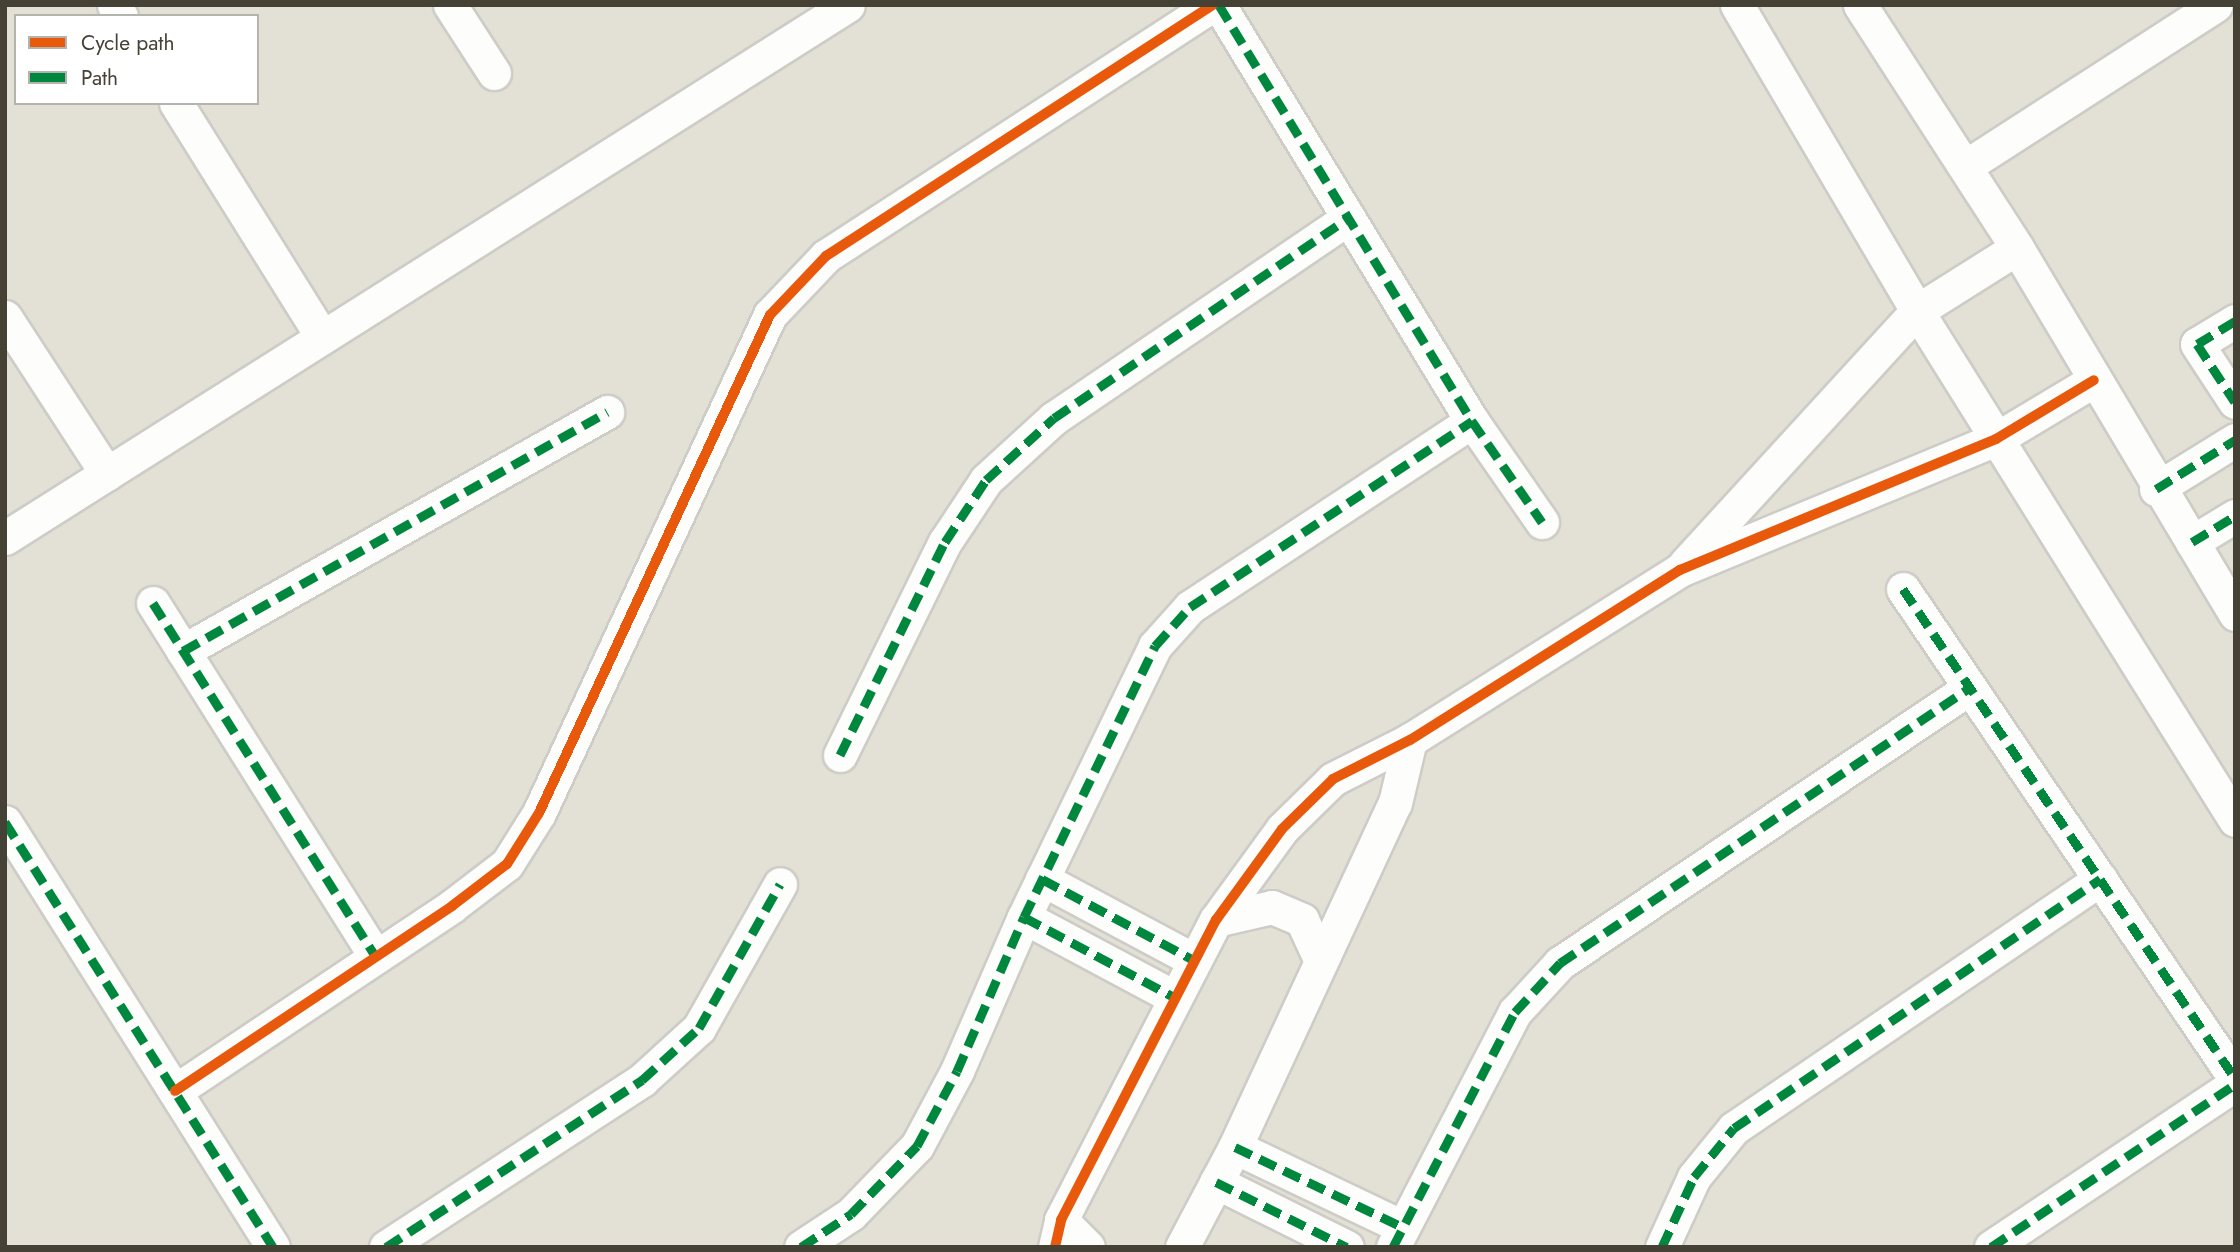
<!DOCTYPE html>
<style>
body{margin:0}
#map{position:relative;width:2240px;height:1252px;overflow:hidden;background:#efefe9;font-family:Jost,sans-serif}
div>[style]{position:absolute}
.residential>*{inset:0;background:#e3e1d6}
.roads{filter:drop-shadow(2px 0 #cdccc7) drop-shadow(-2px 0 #cdccc7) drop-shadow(0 2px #cdccc7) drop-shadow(0 -2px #cdccc7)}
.minor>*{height:33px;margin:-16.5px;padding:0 16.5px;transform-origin:16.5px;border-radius:16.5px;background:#fdfdfc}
.quiet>*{height:9px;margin-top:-4.5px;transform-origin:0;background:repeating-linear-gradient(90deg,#00873e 0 18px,transparent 0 27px)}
.cycleway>*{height:10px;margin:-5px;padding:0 5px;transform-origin:5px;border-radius:5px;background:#e8590c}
span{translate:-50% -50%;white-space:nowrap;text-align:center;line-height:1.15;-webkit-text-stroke:7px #fff;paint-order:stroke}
.frame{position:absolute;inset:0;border:7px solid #454135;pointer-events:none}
.legend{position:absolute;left:14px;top:14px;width:245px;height:91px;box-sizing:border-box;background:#fff;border:2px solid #b5b3ae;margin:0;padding:9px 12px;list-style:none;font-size:21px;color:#454135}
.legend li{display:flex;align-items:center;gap:14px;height:35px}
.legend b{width:35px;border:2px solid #b5b3ae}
</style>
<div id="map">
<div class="residential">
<div style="clip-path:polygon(evenodd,5px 5px,2235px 5px,2235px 1247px,5px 1247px,5px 5px,16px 16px,257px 16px,257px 103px,16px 103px,16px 16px)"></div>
</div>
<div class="roads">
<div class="minor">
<div style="left:114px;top:5px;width:13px;rotate:58deg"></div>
<div style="left:450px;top:5px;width:81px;rotate:57.1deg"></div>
<div style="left:1219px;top:5px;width:487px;rotate:58.7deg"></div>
<div style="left:1472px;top:421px;width:123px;rotate:55.3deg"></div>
<div style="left:1737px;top:5px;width:355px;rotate:59.5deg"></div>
<div style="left:1917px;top:311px;width:600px;rotate:58deg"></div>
<div style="left:1860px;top:5px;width:289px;rotate:57.1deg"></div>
<div style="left:2017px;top:248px;width:426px;rotate:59.2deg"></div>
<div style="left:176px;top:103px;width:276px;rotate:58deg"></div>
<div style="left:1966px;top:166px;width:297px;rotate:-32.8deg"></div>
<div style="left:5px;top:317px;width:187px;rotate:57deg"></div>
<div style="left:2235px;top:321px;width:44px;rotate:148.8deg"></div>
<div style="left:2197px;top:344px;width:69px;rotate:56.8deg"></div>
<div style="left:2156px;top:489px;width:93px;rotate:-31.8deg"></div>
<div style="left:5px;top:538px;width:997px;rotate:-32.3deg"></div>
<div style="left:2192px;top:542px;width:50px;rotate:-31.2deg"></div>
<div style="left:1686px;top:563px;width:342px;rotate:-47.5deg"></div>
<div style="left:1917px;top:311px;width:118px;rotate:-32.2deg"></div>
<div style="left:1903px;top:589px;width:591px;rotate:55.83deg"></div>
<div style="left:153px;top:603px;width:418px;rotate:57.8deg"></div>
<div style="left:183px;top:651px;width:487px;rotate:-29.4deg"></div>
<div style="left:840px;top:755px;width:237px;rotate:-63.8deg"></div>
<div style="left:945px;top:542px;width:74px;rotate:-56.5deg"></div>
<div style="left:986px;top:480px;width:92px;rotate:-42.4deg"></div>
<div style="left:1054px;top:418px;width:356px;rotate:-34.2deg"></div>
<div style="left:5px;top:822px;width:502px;rotate:57.76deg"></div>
<div style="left:1042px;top:879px;width:172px;rotate:28.1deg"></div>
<div style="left:1024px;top:917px;width:170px;rotate:28.1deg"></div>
<div style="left:1216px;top:920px;width:57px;rotate:-13.1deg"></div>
<div style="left:1272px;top:907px;width:33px;rotate:23deg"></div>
<div style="left:1302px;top:920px;width:45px;rotate:65.1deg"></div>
<div style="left:175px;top:1091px;width:333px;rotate:-33.7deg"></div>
<div style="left:452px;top:906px;width:69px;rotate:-37.4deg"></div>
<div style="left:507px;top:864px;width:60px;rotate:-57.9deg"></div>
<div style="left:539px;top:813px;width:549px;rotate:-65.12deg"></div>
<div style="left:770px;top:315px;width:81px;rotate:-46.5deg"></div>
<div style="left:826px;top:256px;width:461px;rotate:-33deg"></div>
<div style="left:1235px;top:1147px;width:186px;rotate:25.5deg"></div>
<div style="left:1216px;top:1182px;width:146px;rotate:26.4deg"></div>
<div style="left:1061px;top:1220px;width:38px;rotate:45deg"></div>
<div style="left:386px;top:1247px;width:306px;rotate:-33.1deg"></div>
<div style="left:642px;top:1080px;width:77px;rotate:-42.4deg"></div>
<div style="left:699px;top:1028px;width:165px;rotate:-60.6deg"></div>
<div style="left:801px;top:1247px;width:60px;rotate:-33.4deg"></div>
<div style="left:851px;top:1214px;width:95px;rotate:-45.9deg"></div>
<div style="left:917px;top:1146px;width:85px;rotate:-61.9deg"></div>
<div style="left:957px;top:1071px;width:168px;rotate:-66.5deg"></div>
<div style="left:1024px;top:917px;width:301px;rotate:-64.2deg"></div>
<div style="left:1155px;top:646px;width:52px;rotate:-48.1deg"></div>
<div style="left:1190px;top:607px;width:338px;rotate:-33.4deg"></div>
<div style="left:1055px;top:1247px;width:28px;rotate:-77deg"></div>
<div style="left:1061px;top:1220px;width:338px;rotate:-62.7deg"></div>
<div style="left:1216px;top:920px;width:112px;rotate:-54deg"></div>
<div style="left:1282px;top:829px;width:71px;rotate:-44.4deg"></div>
<div style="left:1333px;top:779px;width:86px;rotate:-26.9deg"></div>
<div style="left:1410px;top:740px;width:319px;rotate:-32.2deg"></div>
<div style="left:1680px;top:570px;width:342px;rotate:-22.5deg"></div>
<div style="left:1996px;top:439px;width:114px;rotate:-31deg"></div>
<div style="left:1182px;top:1247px;width:113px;rotate:-62.1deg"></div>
<div style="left:1235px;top:1147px;width:379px;rotate:-65.1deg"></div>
<div style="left:1395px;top:803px;width:65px;rotate:-76.6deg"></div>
<div style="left:1393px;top:1247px;width:265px;rotate:-62.6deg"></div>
<div style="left:1515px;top:1012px;width:67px;rotate:-47.4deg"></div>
<div style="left:1560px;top:963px;width:494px;rotate:-33.9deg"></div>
<div style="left:1662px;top:1247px;width:77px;rotate:-65.4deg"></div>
<div style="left:1694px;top:1177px;width:63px;rotate:-50.8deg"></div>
<div style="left:1734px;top:1128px;width:443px;rotate:-34.2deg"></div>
<div style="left:1991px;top:1247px;width:293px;rotate:-33.7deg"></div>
</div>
</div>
<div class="quiet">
<div style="left:1219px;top:5px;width:487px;rotate:58.7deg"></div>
<div style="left:1472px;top:421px;width:123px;rotate:55.3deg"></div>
<div style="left:2235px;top:321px;width:44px;rotate:148.8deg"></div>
<div style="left:2197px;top:344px;width:69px;rotate:56.8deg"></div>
<div style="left:2156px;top:489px;width:93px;rotate:-31.8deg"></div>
<div style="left:2192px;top:542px;width:50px;rotate:-31.2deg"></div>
<div style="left:1903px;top:589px;width:591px;rotate:55.83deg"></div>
<div style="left:153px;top:603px;width:418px;rotate:57.8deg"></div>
<div style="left:183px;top:651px;width:487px;rotate:-29.4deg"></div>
<div style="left:840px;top:755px;width:237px;rotate:-63.8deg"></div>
<div style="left:945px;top:542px;width:74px;rotate:-56.5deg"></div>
<div style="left:986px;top:480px;width:92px;rotate:-42.4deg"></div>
<div style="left:1054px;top:418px;width:356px;rotate:-34.2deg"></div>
<div style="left:5px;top:822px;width:502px;rotate:57.76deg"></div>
<div style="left:1042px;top:879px;width:172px;rotate:28.1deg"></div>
<div style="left:1024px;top:917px;width:170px;rotate:28.1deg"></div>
<div style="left:1235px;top:1147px;width:186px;rotate:25.5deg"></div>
<div style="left:1216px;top:1182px;width:146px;rotate:26.4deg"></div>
<div style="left:386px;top:1247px;width:306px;rotate:-33.1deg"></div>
<div style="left:642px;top:1080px;width:77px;rotate:-42.4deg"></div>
<div style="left:699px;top:1028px;width:165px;rotate:-60.6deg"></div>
<div style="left:801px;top:1247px;width:60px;rotate:-33.4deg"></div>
<div style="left:851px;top:1214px;width:95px;rotate:-45.9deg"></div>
<div style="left:917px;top:1146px;width:85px;rotate:-61.9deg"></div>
<div style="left:957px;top:1071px;width:168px;rotate:-66.5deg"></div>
<div style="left:1024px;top:917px;width:301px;rotate:-64.2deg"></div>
<div style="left:1155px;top:646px;width:52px;rotate:-48.1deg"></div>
<div style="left:1190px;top:607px;width:338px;rotate:-33.4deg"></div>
<div style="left:1393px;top:1247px;width:265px;rotate:-62.6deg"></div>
<div style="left:1515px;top:1012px;width:67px;rotate:-47.4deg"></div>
<div style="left:1560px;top:963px;width:494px;rotate:-33.9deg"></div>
<div style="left:1662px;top:1247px;width:77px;rotate:-65.4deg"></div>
<div style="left:1694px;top:1177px;width:63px;rotate:-50.8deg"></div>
<div style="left:1734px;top:1128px;width:443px;rotate:-34.2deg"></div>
<div style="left:1991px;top:1247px;width:293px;rotate:-33.7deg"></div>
</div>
<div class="cycleway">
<div style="left:175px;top:1091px;width:333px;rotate:-33.7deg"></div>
<div style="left:452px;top:906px;width:69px;rotate:-37.4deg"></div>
<div style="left:507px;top:864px;width:60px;rotate:-57.9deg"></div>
<div style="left:539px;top:813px;width:549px;rotate:-65.12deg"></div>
<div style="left:770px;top:315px;width:81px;rotate:-46.5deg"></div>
<div style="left:826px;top:256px;width:461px;rotate:-33deg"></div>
<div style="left:1055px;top:1247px;width:28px;rotate:-77deg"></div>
<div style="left:1061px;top:1220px;width:338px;rotate:-62.7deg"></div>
<div style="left:1216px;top:920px;width:112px;rotate:-54deg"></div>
<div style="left:1282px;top:829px;width:71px;rotate:-44.4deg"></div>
<div style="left:1333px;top:779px;width:86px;rotate:-26.9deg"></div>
<div style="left:1410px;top:740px;width:319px;rotate:-32.2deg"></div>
<div style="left:1680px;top:570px;width:342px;rotate:-22.5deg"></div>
<div style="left:1996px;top:439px;width:114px;rotate:-31deg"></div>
</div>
<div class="frame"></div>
<ul class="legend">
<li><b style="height:9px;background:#e8590c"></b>Cycle path</li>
<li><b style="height:9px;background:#00873e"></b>Path</li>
</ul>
</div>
